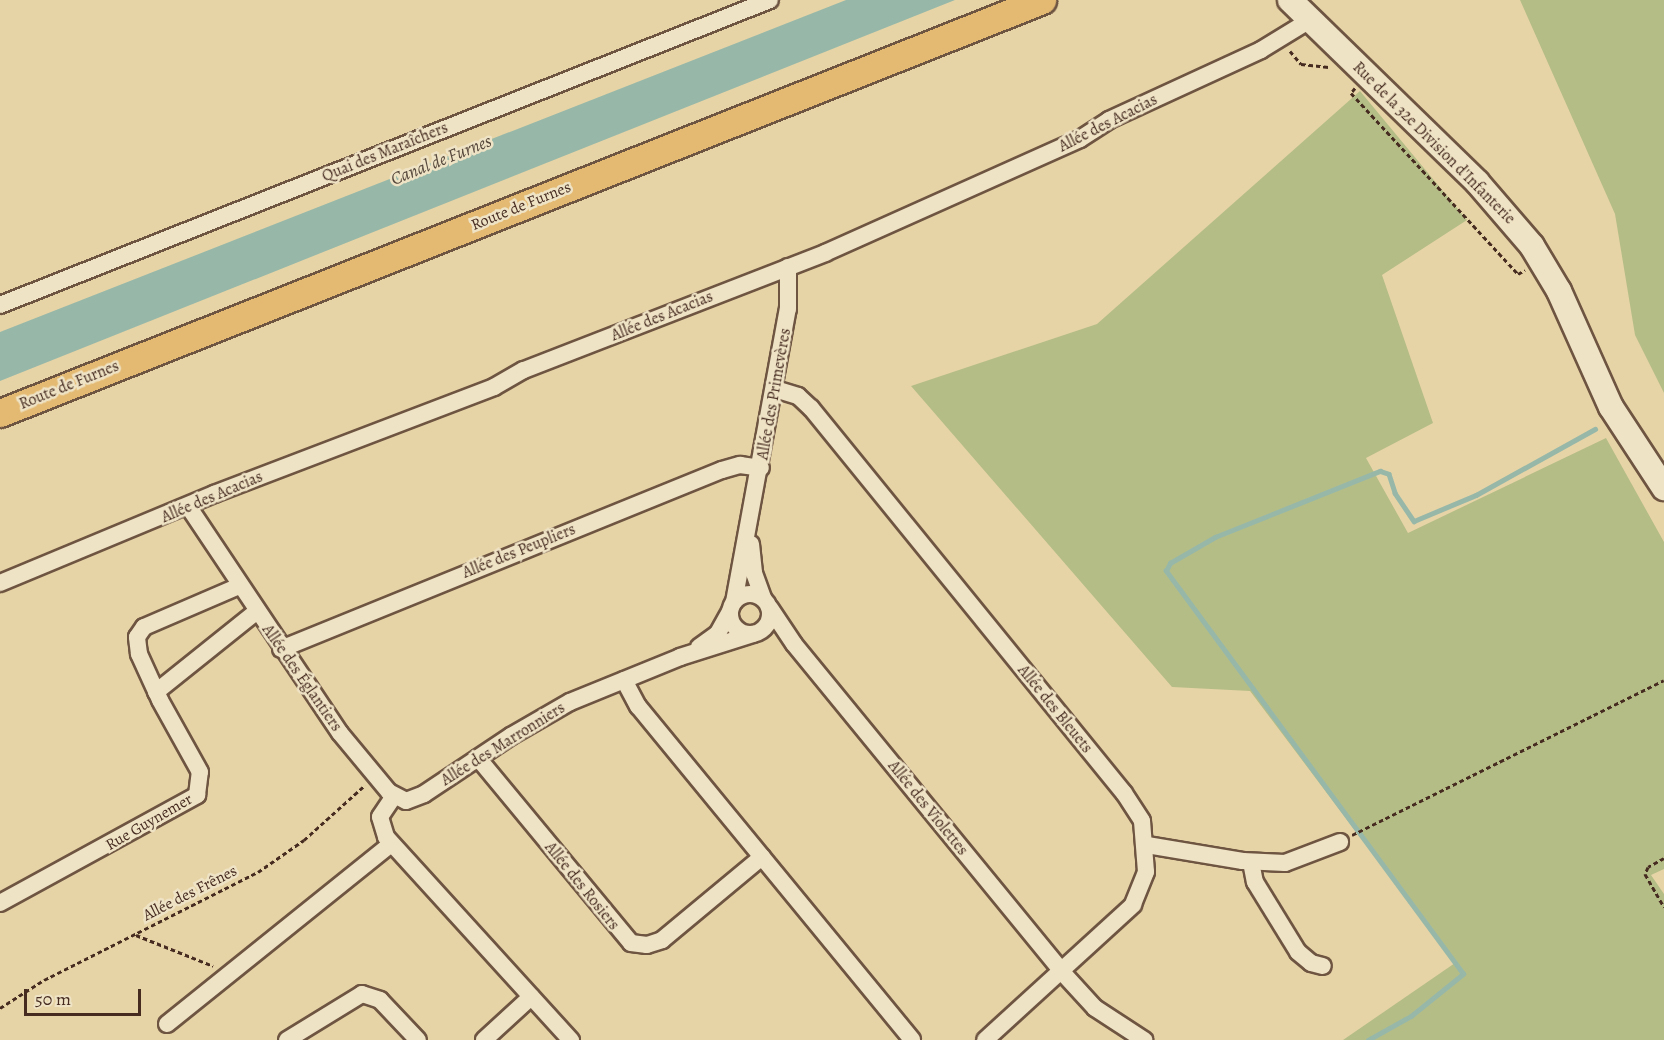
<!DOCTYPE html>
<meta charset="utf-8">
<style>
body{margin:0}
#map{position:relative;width:1664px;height:1040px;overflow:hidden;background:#e7d4a6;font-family:Alegreya,serif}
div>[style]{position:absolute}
.green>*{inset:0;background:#b5bd87}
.water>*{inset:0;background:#97b8a8}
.stream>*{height:4.5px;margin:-2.25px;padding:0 2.25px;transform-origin:2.25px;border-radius:2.25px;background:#97b8a8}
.path>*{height:3px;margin-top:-1.5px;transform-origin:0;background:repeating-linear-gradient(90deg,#452b20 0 4.5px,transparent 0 7.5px)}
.roads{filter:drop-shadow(2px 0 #6e5542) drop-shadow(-2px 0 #6e5542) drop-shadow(0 2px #6e5542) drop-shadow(0 -2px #6e5542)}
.minor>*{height:16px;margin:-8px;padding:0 8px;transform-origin:8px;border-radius:8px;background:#efe3c5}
.minor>.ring{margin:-8px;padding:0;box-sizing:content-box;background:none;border:16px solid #efe3c5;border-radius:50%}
.secondary>*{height:24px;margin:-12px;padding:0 12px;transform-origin:12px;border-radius:12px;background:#efe3c5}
.primary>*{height:27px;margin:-13.5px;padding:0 13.5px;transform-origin:13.5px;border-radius:13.5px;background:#e4ba73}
span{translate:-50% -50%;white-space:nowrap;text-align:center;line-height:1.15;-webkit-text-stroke:5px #efe3c5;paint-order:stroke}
.street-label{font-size:16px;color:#452b20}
.water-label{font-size:18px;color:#55473b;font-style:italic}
.scale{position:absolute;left:24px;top:989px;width:117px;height:27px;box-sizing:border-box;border:3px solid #452b20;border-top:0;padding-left:8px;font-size:18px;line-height:21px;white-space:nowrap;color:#452b20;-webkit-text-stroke:4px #efe3c5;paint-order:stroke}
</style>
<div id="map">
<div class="green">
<div style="clip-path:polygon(1520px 0,1664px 0,1664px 393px,1635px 335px,1615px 214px)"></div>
<div style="clip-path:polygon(1360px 91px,1467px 220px,1382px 275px,1433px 423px,1366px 458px,1408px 533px,1606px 438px,1664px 542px,1664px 869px,1651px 875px,1664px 894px,1664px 1040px,1343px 1040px,1455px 963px,1250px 691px,1172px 687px,911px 386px,1097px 324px)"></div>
</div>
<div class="water">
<div style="clip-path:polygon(846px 0,955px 0,0 381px,0 332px)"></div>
</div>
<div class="stream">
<div style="left:1368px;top:1040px;width:49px;rotate:-29.2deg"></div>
<div style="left:1411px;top:1016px;width:67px;rotate:-38.9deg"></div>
<div style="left:1463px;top:974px;width:501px;rotate:-126.39deg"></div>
<div style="left:1166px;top:571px;width:9px;rotate:-63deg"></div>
<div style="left:1170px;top:563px;width:52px;rotate:-30deg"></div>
<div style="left:1215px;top:537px;width:178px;rotate:-21.8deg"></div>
<div style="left:1380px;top:471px;width:9px;rotate:18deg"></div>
<div style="left:1389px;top:474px;width:20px;rotate:72deg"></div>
<div style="left:1395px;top:493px;width:34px;rotate:56deg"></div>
<div style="left:1414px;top:521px;width:67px;rotate:-22.8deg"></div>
<div style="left:1476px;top:495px;width:136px;rotate:-29deg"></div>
</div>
<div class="path">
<div style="left:1290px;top:51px;width:17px;rotate:50deg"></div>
<div style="left:1301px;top:64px;width:30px;rotate:6deg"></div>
<div style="left:1355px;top:88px;width:6px;rotate:129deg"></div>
<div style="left:1351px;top:93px;width:246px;rotate:47.3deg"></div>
<div style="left:1518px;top:274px;width:8px;rotate:-30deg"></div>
<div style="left:1352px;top:835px;width:348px;rotate:-26.4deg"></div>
<div style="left:1664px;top:858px;width:18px;rotate:151deg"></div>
<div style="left:1648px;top:867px;width:8px;rotate:113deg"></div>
<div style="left:1645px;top:874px;width:38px;rotate:60deg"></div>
<div style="left:136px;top:935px;width:83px;rotate:21.9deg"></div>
<div style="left:0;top:1008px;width:52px;rotate:-32.5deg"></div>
<div style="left:44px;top:980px;width:240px;rotate:-26.8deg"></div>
<div style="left:258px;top:872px;width:56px;rotate:-34.8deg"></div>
<div style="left:304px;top:840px;width:82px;rotate:-42deg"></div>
</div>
<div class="roads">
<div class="minor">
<div style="left:0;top:305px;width:828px;rotate:-21.61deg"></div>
<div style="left:775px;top:389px;width:24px;rotate:17deg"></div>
<div style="left:798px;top:396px;width:18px;rotate:43deg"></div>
<div style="left:811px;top:408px;width:496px;rotate:50.9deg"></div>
<div style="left:1124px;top:793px;width:33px;rotate:57deg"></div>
<div style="left:1142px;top:821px;width:51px;rotate:85.5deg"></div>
<div style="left:1146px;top:872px;width:35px;rotate:112deg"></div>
<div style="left:1133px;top:905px;width:200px;rotate:137.6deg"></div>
<div style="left:188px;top:506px;width:273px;rotate:56.2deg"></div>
<div style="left:340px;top:733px;width:77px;rotate:50.3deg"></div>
<div style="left:389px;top:792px;width:19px;rotate:28deg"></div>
<div style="left:406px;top:801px;width:19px;rotate:-21deg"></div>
<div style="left:424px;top:794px;width:105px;rotate:-33.7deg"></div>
<div style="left:511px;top:736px;width:68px;rotate:-30deg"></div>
<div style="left:570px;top:702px;width:119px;rotate:-22.2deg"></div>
<div style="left:680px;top:657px;width:77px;rotate:-17.5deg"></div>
<div style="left:751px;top:544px;width:29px;rotate:84deg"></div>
<div style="left:754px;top:573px;width:27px;rotate:70deg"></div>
<div style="left:0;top:583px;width:232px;rotate:-22.6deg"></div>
<div style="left:214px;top:494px;width:300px;rotate:-20.9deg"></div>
<div style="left:494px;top:387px;width:34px;rotate:-30deg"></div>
<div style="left:524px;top:370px;width:323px;rotate:-21.2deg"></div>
<div style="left:825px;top:253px;width:279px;rotate:-24.1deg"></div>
<div style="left:1080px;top:139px;width:35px;rotate:-33deg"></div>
<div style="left:1109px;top:120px;width:167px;rotate:-24.7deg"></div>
<div style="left:1261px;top:50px;width:57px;rotate:-31.5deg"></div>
<div class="ring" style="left:730px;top:594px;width:24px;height:24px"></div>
<div style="left:734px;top:602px;width:298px;rotate:-79.6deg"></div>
<div style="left:788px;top:309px;width:42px;rotate:-90deg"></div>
<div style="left:770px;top:608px;width:43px;rotate:56.3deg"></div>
<div style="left:794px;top:644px;width:424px;rotate:50.7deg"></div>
<div style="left:1062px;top:972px;width:49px;rotate:47.5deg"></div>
<div style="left:1095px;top:1008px;width:59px;rotate:33.1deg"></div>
<div style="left:699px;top:647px;width:24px;rotate:-36deg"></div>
<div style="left:718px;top:633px;width:25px;rotate:-61deg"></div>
<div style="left:281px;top:649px;width:476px;rotate:-22.1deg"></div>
<div style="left:722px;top:470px;width:19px;rotate:-16deg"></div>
<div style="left:740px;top:465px;width:21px;rotate:8deg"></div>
<div style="left:624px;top:680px;width:30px;rotate:62deg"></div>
<div style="left:638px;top:706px;width:432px;rotate:50.6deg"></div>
<div style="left:156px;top:692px;width:128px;rotate:-38.7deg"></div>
<div style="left:478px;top:758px;width:240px;rotate:50.4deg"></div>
<div style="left:631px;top:943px;width:16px;rotate:7deg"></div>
<div style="left:647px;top:945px;width:16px;rotate:-18deg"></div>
<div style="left:662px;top:940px;width:130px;rotate:-39.7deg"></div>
<div style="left:394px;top:796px;width:25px;rotate:124deg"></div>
<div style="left:380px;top:817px;width:21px;rotate:73deg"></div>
<div style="left:386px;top:837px;width:275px;rotate:47.7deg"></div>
<div style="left:1147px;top:845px;width:97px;rotate:9.5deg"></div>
<div style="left:1243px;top:861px;width:42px;rotate:2.7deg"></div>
<div style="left:1285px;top:863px;width:59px;rotate:-20.9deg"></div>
<div style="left:1251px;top:862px;width:20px;rotate:79deg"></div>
<div style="left:1255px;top:882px;width:82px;rotate:58.4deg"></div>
<div style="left:1298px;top:952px;width:17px;rotate:40deg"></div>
<div style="left:1311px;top:963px;width:12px;rotate:14deg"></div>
<div style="left:0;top:903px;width:225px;rotate:-28.7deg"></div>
<div style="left:197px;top:795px;width:23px;rotate:-83deg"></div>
<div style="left:200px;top:772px;width:82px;rotate:-119.1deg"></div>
<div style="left:160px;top:700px;width:51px;rotate:-114.5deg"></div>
<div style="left:139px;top:654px;width:17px;rotate:-97deg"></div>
<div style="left:137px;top:637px;width:12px;rotate:-55deg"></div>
<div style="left:144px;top:627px;width:103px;rotate:-23.3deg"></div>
<div style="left:167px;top:1024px;width:287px;rotate:-38.8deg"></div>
<div style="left:287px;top:1040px;width:88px;rotate:-31.5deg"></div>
<div style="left:362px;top:994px;width:19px;rotate:18deg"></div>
<div style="left:380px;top:1000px;width:55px;rotate:46.5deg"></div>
<div style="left:484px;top:1040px;width:64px;rotate:-42.5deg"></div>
</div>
<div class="secondary">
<div style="left:1290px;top:0;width:261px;rotate:44.2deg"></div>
<div style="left:1477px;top:182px;width:84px;rotate:49.3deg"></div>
<div style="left:1532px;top:246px;width:52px;rotate:59deg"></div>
<div style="left:1559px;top:291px;width:127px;rotate:65.9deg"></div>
<div style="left:1611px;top:407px;width:97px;rotate:56.8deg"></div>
</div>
<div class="primary">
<div style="left:0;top:413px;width:1121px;rotate:-21.62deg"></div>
</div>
</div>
<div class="street-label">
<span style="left:1108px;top:123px;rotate:-27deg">Allée des Acacias</span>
<span style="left:1434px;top:143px;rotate:45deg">Rue de la 32e Division d'Infanterie</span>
<span style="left:385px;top:152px;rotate:-22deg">Quai des Maraîchers</span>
<span style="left:521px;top:206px;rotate:-22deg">Route de Furnes</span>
<span style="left:662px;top:316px;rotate:-22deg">Allée des Acacias</span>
<span style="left:69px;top:385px;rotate:-22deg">Route de Furnes</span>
<span style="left:774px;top:394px;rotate:-80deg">Allée des Primevères</span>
<span style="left:212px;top:497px;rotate:-23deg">Allée des Acacias</span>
<span style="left:519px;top:551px;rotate:-22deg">Allée des Peupliers</span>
<span style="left:302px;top:678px;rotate:55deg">Allée des Églantiers</span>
<span style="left:1055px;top:709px;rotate:51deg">Allée des Bleuets</span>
<span style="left:503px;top:744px;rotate:-32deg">Allée des Marronniers</span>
<span style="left:928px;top:808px;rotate:51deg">Allée des Violettes</span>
<span style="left:149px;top:822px;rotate:-30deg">Rue Guynemer</span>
<span style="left:582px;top:886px;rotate:51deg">Allée des Rosiers</span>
<span style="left:190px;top:893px;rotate:-27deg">Allée des Frênes</span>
</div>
<div class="water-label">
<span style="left:441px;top:160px;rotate:-22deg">Canal de Furnes</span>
</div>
<div class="scale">50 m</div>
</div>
